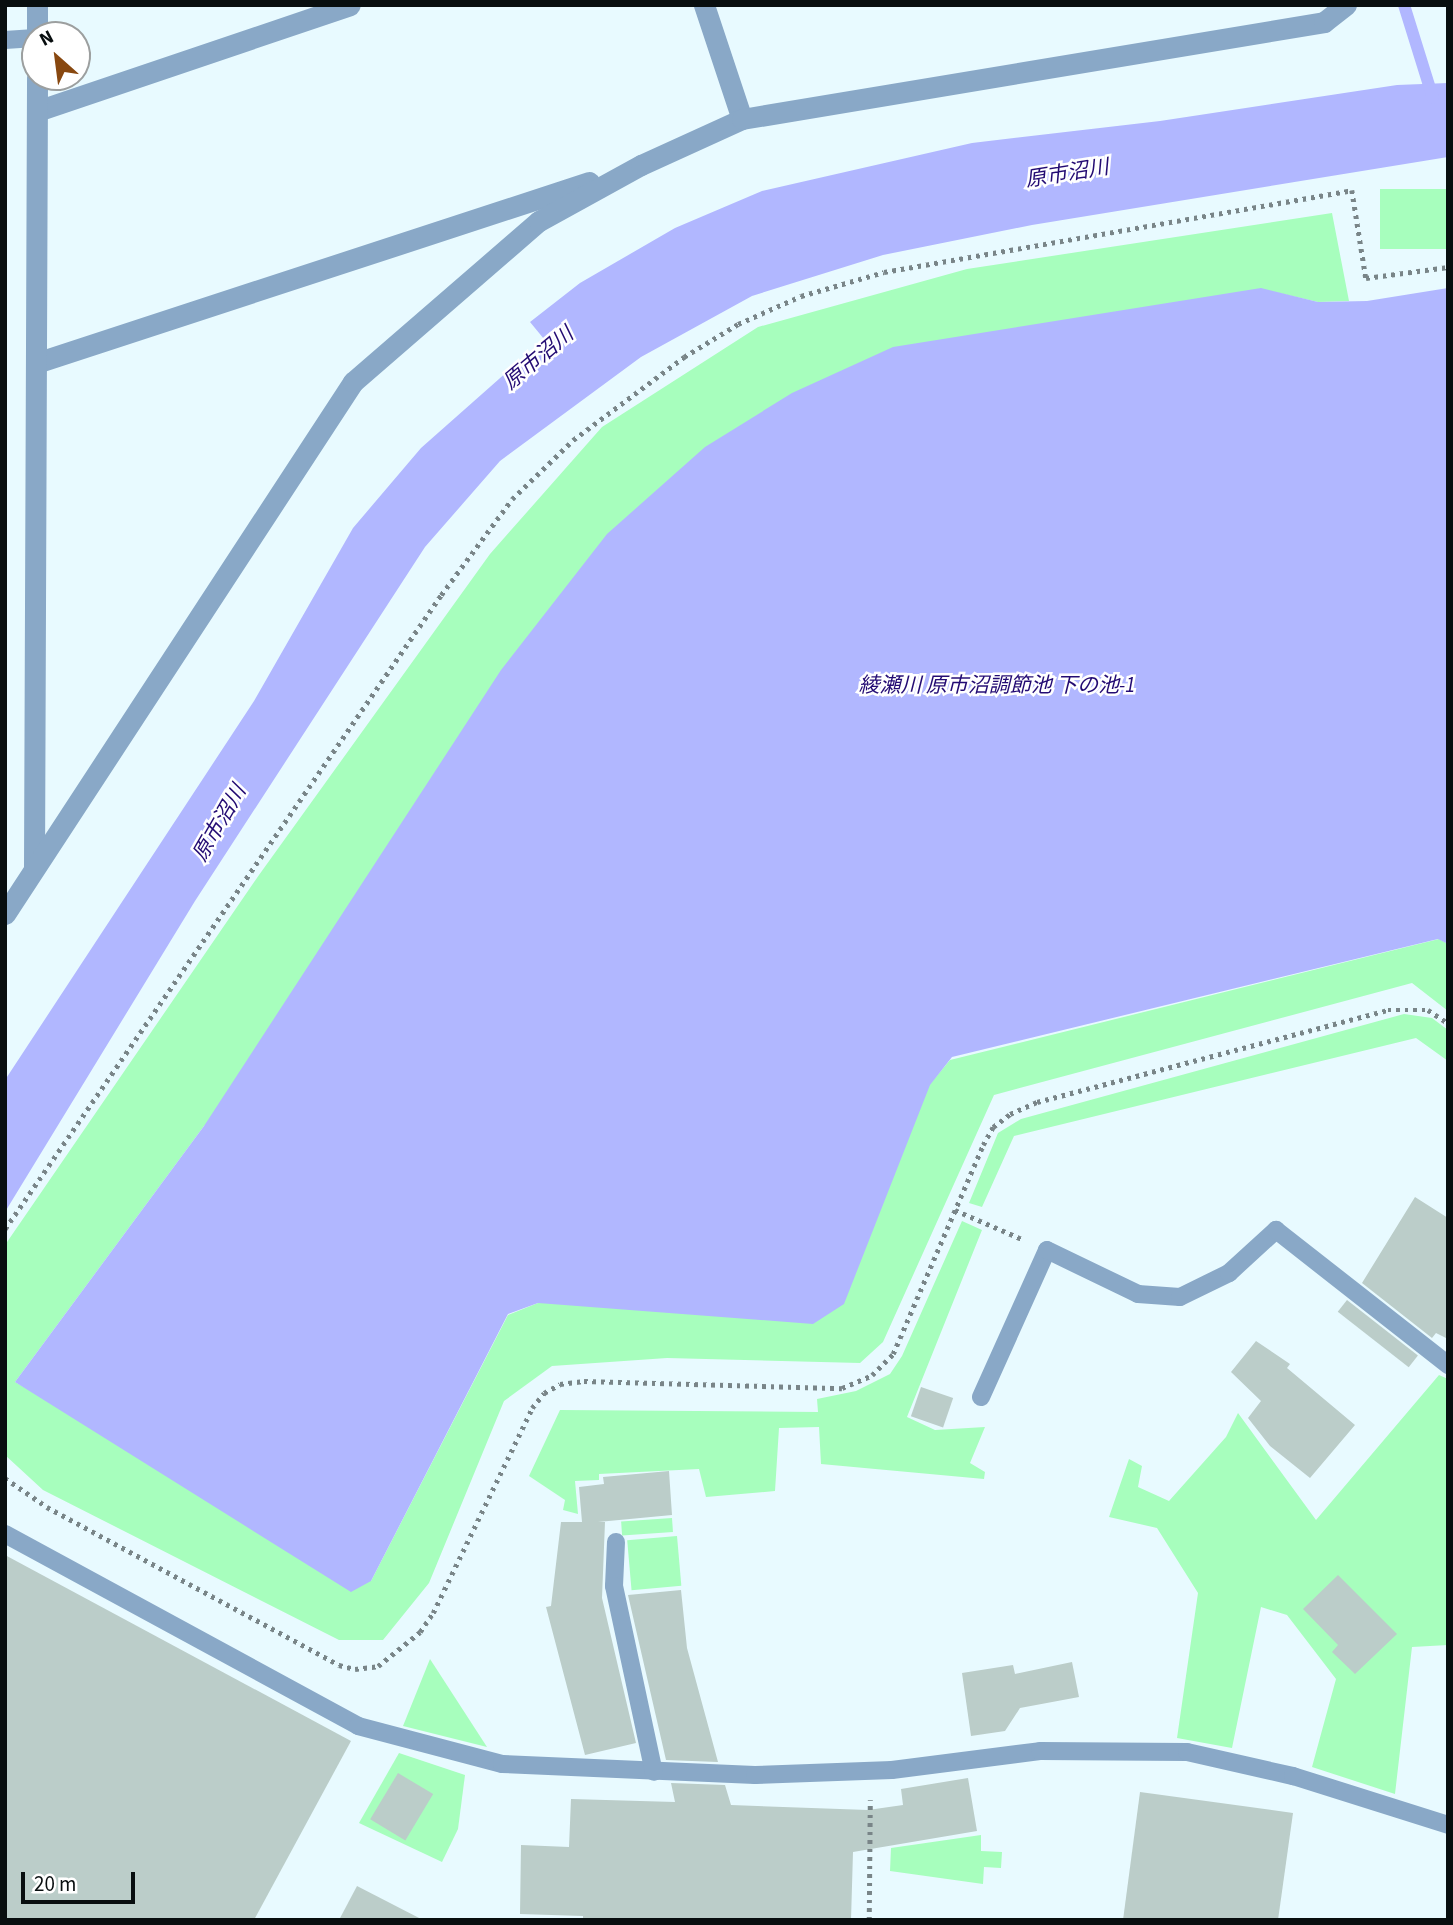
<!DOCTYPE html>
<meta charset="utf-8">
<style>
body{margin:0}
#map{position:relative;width:1453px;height:1925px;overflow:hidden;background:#e8faff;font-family:"Source Sans 3","Noto Sans JP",sans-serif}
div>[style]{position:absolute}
.green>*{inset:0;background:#a7febd;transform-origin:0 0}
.water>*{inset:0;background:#b1b7ff}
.stream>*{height:12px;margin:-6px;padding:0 6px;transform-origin:6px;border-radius:6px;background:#b1b7ff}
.building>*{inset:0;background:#bbcdc9;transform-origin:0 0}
.path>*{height:4.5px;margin-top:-2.25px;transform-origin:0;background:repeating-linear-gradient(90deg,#798588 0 3.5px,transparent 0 8.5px)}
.service>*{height:18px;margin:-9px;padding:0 9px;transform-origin:9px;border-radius:9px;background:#89a8c7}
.minor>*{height:21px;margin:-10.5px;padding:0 10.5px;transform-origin:10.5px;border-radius:10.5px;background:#89a8c7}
span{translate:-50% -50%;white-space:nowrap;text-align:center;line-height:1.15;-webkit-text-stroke:5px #fff;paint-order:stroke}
.water-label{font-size:21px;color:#230b73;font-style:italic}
.frame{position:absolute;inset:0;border:7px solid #080e0f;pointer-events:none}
.north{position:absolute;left:21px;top:21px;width:70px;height:70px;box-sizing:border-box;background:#fff;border:2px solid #9c9f9f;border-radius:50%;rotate:332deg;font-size:19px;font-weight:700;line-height:28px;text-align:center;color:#080e0f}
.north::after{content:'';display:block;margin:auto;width:24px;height:32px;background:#884810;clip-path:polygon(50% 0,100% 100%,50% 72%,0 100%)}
.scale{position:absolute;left:21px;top:1872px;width:114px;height:32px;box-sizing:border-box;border:4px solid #080e0f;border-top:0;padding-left:9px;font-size:21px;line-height:24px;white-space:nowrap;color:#080e0f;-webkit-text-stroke:5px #fff;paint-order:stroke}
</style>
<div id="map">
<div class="green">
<div style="left:1448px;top:189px;width:60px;height:68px;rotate:90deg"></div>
<div style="clip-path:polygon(1332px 213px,1349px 301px,1318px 302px,1261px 289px,204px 1126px,15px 1382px,371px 1581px,508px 1315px,538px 1303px,930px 1084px,950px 1060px,1439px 939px,1448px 944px,1448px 1011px,1412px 983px,994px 1095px,883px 1342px,860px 1363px,667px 1358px,552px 1366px,504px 1401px,429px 1583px,383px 1640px,339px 1640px,43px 1490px,5px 1455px,5px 1245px,259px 875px,490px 554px,602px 427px,758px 327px,967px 269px)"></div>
<div style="clip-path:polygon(1404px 1014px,1432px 1018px,1448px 1030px,1448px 1061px,1416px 1038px,1014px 1136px,982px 1207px,969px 1203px,998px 1133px,1021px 1119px)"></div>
<div style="clip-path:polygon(962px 1221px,982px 1230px,907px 1417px,935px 1430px,985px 1427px,970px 1463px,985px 1472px,984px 1479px,821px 1464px,819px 1427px,779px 1428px,775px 1491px,706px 1497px,699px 1469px,599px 1474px,599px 1480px,575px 1481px,578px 1514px,563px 1510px,565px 1500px,529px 1476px,560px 1410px,818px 1412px,817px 1399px,856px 1391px,890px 1374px,902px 1356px)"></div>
<div style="clip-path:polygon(1439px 1375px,1448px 1379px,1448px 1645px,1412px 1647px,1395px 1794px,1312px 1767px,1336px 1679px,1287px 1615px,1261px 1607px,1232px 1748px,1177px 1738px,1198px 1593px,1157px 1528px,1109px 1517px,1129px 1459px,1142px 1466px,1138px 1487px,1169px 1501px,1226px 1437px,1238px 1413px,1316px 1520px)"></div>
<div style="left:672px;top:1518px;width:14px;height:51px;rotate:86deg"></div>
<div style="left:677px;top:1536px;width:50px;height:50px;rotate:85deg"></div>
<div style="clip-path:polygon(430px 1659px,487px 1747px,403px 1726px)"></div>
<div style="clip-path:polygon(399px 1753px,465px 1775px,458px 1829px,442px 1862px,359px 1823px)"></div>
<div style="clip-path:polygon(981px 1835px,981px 1851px,1002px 1852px,1001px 1868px,984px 1867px,983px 1884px,890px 1871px,891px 1848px)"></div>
</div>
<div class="water">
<div style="clip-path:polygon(1448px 83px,1448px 157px,1032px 225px,883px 255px,752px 296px,641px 357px,500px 461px,425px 547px,195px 901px,5px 1212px,5px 1080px,254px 701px,353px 528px,421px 448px,544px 339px,530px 322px,580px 283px,675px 228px,762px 191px,972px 143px,1160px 121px,1397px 85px)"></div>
<div style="clip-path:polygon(1261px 288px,1318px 302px,1367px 301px,1448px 288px,1448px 944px,1438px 939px,952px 1057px,930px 1085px,844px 1304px,813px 1324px,538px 1303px,508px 1314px,371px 1581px,351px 1592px,15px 1382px,204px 1126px,501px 670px,607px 534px,705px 447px,792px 393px,893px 347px)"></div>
</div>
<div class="stream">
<div style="left:1404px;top:5px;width:97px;rotate:72.7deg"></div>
</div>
<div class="building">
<div style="clip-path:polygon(1415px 1197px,1448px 1218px,1448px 1339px,1436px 1333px,1432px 1338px,1362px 1283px)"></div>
<div style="left:1347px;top:1300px;width:90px;height:15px;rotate:38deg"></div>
<div style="clip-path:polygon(1256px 1341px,1290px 1364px,1287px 1368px,1355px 1425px,1310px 1478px,1270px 1446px,1248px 1418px,1261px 1401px,1231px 1372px)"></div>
<div style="left:921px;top:1387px;width:34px;height:31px;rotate:19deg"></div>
<div style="clip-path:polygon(669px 1471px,672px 1515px,598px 1522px,605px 1522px,602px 1598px,636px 1743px,585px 1755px,546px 1607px,551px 1606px,561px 1522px,582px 1522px,579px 1487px,604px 1484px,603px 1477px)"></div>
<div style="clip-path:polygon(5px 1555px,351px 1741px,254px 1920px,5px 1920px)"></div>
<div style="clip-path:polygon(1338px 1575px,1397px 1634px,1355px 1674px,1332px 1652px,1338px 1645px,1303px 1609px)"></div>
<div style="clip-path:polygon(681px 1590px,687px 1648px,718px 1762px,666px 1760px,628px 1595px)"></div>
<div style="clip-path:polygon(1072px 1662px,1079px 1697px,1020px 1708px,1005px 1731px,971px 1736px,962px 1673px,1013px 1665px,1015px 1674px)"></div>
<div style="left:398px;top:1773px;width:41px;height:54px;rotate:31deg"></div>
<div style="clip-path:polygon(968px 1778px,977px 1831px,853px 1852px,851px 1920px,583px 1920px,583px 1916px,520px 1914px,521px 1845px,569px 1847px,571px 1799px,675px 1802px,671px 1783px,725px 1785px,731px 1805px,868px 1810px,903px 1805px,901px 1789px)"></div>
<div style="clip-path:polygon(1140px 1792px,1293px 1813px,1278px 1920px,1123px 1920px)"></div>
<div style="clip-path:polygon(357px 1886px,423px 1920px,339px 1920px)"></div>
</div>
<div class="path">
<div style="left:955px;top:1210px;width:73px;rotate:23.4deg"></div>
<div style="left:5px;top:1229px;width:769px;rotate:-55.48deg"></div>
<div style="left:441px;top:595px;width:119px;rotate:-53.5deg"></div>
<div style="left:512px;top:499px;width:85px;rotate:-44deg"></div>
<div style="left:573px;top:440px;width:139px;rotate:-36.8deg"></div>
<div style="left:684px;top:357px;width:63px;rotate:-31.4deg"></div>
<div style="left:738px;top:324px;width:69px;rotate:-24deg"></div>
<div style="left:801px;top:296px;width:86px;rotate:-16.1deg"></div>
<div style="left:884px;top:272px;width:475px;rotate:-9.9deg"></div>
<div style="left:1352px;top:190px;width:89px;rotate:81deg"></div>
<div style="left:1366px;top:278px;width:83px;rotate:-7.6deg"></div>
<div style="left:5px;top:1478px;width:51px;rotate:34.6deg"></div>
<div style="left:47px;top:1507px;width:332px;rotate:28.4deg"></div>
<div style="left:339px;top:1665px;width:16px;rotate:14deg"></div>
<div style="left:355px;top:1669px;width:23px;rotate:-7deg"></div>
<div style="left:378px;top:1666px;width:54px;rotate:-39deg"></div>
<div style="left:420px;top:1632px;width:23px;rotate:-56deg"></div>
<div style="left:433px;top:1613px;width:228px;rotate:-64.2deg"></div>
<div style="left:532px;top:1408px;width:19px;rotate:-51deg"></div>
<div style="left:544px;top:1393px;width:18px;rotate:-29deg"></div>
<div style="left:560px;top:1384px;width:24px;rotate:-7deg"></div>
<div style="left:584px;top:1381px;width:258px;rotate:1.6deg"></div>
<div style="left:842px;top:1388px;width:33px;rotate:-23deg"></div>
<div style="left:872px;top:1375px;width:30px;rotate:-45deg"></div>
<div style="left:893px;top:1354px;width:228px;rotate:-66.7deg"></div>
<div style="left:983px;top:1145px;width:21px;rotate:-61deg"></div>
<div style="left:993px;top:1127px;width:21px;rotate:-37deg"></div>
<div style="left:1010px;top:1114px;width:30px;rotate:-24deg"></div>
<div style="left:1037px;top:1102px;width:363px;rotate:-14.7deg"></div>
<div style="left:1388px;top:1010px;width:40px"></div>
<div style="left:1428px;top:1010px;width:24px;rotate:33deg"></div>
<div style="left:869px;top:1920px;width:120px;rotate:-89.5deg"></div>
</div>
<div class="service">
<div style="left:5px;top:40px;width:30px;rotate:-4deg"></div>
<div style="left:981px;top:1397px;width:161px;rotate:-65.8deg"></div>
<div style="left:1047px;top:1250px;width:101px;rotate:25.8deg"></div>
<div style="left:1138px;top:1294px;width:42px;rotate:4.1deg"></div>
<div style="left:1180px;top:1297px;width:55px;rotate:-26.1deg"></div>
<div style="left:1229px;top:1273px;width:64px;rotate:-42.5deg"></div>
<div style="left:1276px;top:1230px;width:219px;rotate:38.1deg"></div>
<div style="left:5px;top:1534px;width:402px;rotate:28.5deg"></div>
<div style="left:358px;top:1726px;width:149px;rotate:14.8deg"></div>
<div style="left:502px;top:1764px;width:253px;rotate:2.5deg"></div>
<div style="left:755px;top:1775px;width:137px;rotate:-2.1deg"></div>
<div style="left:892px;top:1770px;width:149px;rotate:-7.3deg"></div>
<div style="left:1040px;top:1751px;width:147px;rotate:0.4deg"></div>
<div style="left:1187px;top:1752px;width:109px;rotate:12.8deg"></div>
<div style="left:1293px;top:1776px;width:163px;rotate:17.5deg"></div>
<div style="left:616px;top:1542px;width:44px;rotate:92.6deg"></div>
<div style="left:614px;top:1586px;width:190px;rotate:77.9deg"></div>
</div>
<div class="minor">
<div style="left:704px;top:5px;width:120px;rotate:71.6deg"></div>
<div style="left:37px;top:35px;width:30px;rotate:-90deg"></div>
<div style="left:37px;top:111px;width:330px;rotate:-18.7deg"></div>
<div style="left:36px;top:363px;width:582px;rotate:-18.12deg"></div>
<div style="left:34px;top:867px;width:790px;rotate:-89.78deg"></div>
<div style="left:5px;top:914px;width:636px;rotate:-56.81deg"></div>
<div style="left:353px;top:382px;width:246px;rotate:-40.9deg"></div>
<div style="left:539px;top:221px;width:116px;rotate:-28.8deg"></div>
<div style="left:641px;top:165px;width:111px;rotate:-24.5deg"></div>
<div style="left:742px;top:119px;width:590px;rotate:-9.46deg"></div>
<div style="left:1324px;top:22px;width:28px;rotate:-38deg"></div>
</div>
<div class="water-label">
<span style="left:1067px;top:173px;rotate:-9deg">原市沼川</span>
<span style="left:538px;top:358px;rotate:-40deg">原市沼川</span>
<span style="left:997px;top:685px">綾瀬川 原市沼調節池 下の池-1</span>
<span style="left:219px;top:823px;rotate:-60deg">原市沼川</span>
</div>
<div class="frame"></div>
<div class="north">N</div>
<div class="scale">20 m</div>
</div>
